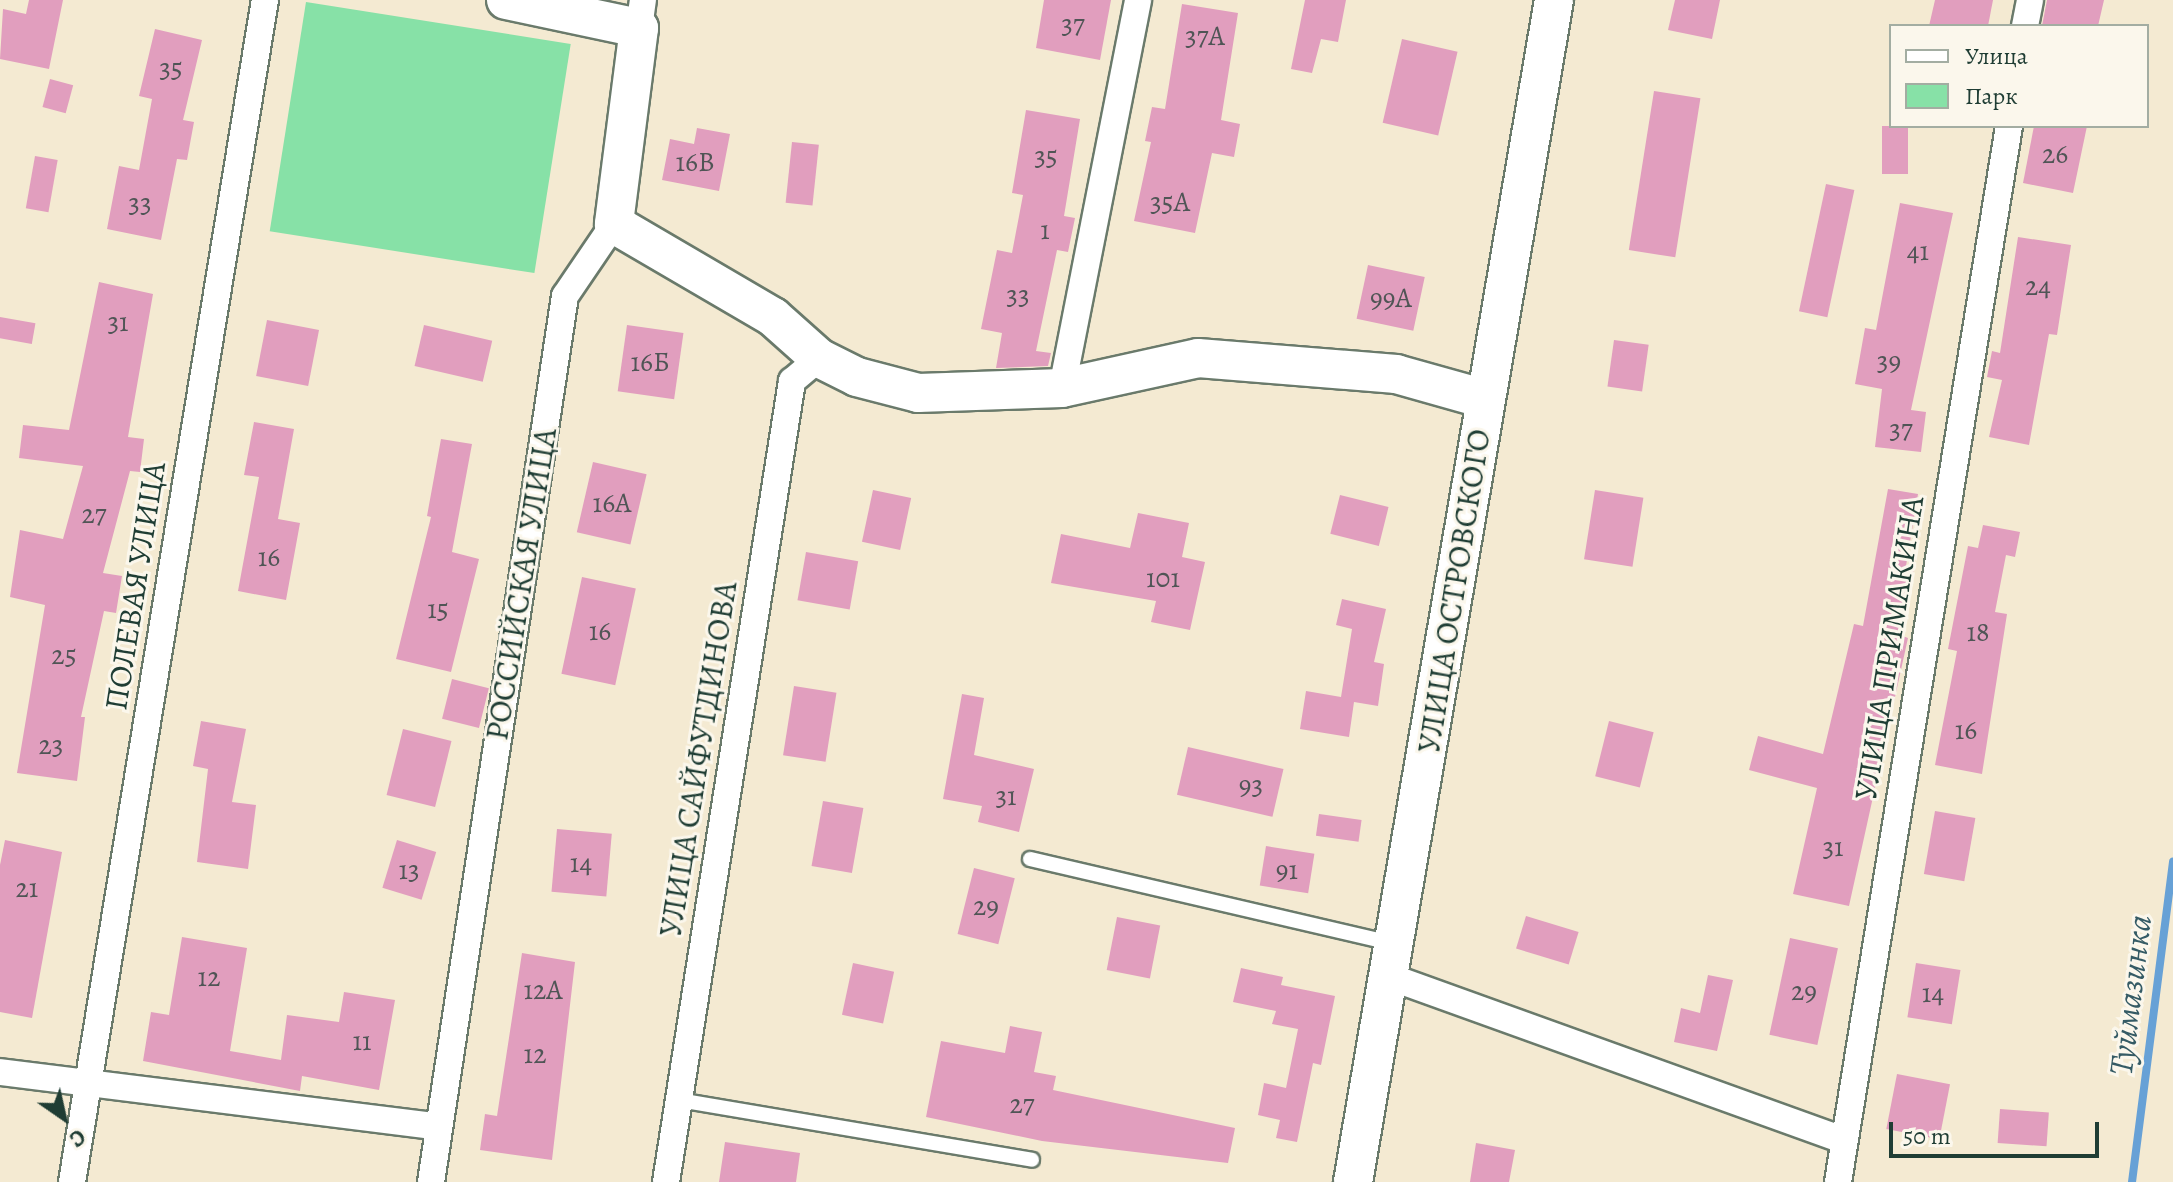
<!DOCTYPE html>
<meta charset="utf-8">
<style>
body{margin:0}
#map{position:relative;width:2173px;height:1182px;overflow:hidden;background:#f4ead2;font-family:Alegreya,serif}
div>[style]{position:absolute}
.green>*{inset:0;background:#87e1a7;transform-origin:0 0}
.stream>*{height:8px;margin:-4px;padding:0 4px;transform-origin:4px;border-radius:4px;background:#67a1d6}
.building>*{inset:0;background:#e19ebe;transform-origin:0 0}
.roads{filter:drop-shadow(2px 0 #6a7a6b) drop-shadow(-2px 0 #6a7a6b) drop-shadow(0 2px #6a7a6b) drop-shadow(0 -2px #6a7a6b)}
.lane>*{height:14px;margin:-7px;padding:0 7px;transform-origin:7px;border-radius:7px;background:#fff}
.street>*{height:26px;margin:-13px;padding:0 13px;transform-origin:13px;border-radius:13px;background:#fff}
.secondary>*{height:38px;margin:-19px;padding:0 19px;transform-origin:19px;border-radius:19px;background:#fff}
span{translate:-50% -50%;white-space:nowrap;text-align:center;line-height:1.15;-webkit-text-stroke:6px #fbf7ec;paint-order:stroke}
.number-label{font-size:28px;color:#505556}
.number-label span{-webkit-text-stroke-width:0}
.street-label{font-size:32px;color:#1f3d34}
.water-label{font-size:34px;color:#355b65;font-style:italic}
.legend{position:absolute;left:1889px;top:24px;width:260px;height:104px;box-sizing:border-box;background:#fbf7ec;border:2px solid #a3ada2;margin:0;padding:10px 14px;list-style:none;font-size:24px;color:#1f3d34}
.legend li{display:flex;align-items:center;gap:16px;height:40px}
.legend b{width:40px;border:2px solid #a3ada2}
.north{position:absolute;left:24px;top:1078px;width:80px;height:80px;-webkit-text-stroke:6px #fbf7ec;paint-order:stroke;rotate:146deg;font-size:22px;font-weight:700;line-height:32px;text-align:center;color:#1f3d34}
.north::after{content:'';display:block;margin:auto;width:28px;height:36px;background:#1f3d34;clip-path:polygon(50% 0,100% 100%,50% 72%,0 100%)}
.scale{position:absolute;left:1889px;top:1122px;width:210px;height:36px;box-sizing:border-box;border:4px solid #1f3d34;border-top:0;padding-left:10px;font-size:24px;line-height:28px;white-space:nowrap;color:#1f3d34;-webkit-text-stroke:6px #fbf7ec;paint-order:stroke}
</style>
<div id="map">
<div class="green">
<div style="left:306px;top:2px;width:268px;height:232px;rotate:9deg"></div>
</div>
<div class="stream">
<div style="left:2132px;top:1182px;width:323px;rotate:-82.7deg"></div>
</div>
<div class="building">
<div style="clip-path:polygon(29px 0,63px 0,49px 69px,0 59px,3px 9px,26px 14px)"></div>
<div style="clip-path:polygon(1044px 0,1111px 0,1100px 60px,1036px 48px)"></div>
<div style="clip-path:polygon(1305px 0,1346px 0,1338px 42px,1321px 39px,1312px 73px,1291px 69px)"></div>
<div style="clip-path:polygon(1675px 0,1720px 0,1712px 39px,1668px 30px)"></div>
<div style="clip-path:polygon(1935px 0,1993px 0,1988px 26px,1929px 26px)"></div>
<div style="clip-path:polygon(2047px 0,2104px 0,2098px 26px,2042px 26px)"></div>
<div style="clip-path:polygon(1182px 4px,1238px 13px,1221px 120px,1240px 124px,1234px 157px,1212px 153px,1195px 233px,1134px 221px,1151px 142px,1145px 141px,1152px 107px,1165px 109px)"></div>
<div style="clip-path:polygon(155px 29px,202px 40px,183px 120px,194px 122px,187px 160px,177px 159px,161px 240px,107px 229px,119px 166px,139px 170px,152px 99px,139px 96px)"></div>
<div style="left:1402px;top:39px;width:57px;height:86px;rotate:13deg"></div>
<div style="left:50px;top:79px;width:24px;height:29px;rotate:15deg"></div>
<div style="left:1654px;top:91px;width:47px;height:161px;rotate:9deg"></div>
<div style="clip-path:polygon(1026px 110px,1080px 119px,1064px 216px,1075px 218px,1068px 252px,1057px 250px,1036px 351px,1051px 353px,1048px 366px,996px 368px,1002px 333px,981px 329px,997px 250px,1012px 253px,1023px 195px,1012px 193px)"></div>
<div style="left:1882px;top:126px;width:26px;height:48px"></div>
<div style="clip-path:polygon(2034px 126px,2087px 126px,2073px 193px,2023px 183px)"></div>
<div style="clip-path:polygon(697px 128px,730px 134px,719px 191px,662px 180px,670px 139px,694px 144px)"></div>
<div style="left:792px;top:142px;width:27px;height:61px;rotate:6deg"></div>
<div style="left:35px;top:156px;width:23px;height:53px;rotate:10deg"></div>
<div style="left:1826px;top:184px;width:29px;height:130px;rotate:12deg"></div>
<div style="clip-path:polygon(1900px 203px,1953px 213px,1911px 410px,1926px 412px,1921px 452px,1875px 447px,1882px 389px,1855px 384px,1865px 328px,1876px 330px)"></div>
<div style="clip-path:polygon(2018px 237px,2071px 245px,2057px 335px,2049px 334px,2029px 445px,1989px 437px,2002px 380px,1987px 377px,1992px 351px,2000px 353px)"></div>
<div style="left:1368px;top:265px;width:58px;height:55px;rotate:12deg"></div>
<div style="clip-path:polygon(99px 282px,153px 294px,128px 437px,144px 439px,140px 472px,130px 471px,103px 573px,122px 576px,116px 613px,104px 611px,81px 717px,85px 717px,77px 781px,17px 773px,45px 605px,10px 597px,20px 530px,63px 539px,83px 466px,19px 458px,23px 425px,69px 430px)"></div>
<div style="left:0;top:317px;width:36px;height:21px;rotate:10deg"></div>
<div style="left:267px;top:320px;width:53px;height:57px;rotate:11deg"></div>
<div style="left:424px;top:325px;width:70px;height:42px;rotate:13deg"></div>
<div style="left:627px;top:325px;width:57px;height:67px;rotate:8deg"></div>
<div style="left:1614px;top:340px;width:35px;height:47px;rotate:8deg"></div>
<div style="clip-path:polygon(254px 422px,294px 429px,278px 519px,300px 523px,286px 600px,238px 591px,259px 477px,244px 475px)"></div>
<div style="clip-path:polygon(441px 439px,472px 444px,452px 552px,479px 559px,451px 672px,396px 659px,431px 517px,427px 516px)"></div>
<div style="left:593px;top:462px;width:55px;height:72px;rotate:13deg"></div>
<div style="clip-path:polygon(1888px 489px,1918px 494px,1906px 566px,1914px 568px,1900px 635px,1908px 638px,1849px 906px,1793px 894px,1817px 788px,1749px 770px,1758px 736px,1823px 754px,1854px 624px,1863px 626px)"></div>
<div style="left:873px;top:490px;width:39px;height:53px;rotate:12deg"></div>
<div style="left:1595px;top:490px;width:49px;height:70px;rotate:9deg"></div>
<div style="left:1340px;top:495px;width:50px;height:40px;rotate:14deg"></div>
<div style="clip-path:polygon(1138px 513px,1189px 523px,1182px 557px,1205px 562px,1190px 630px,1151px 622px,1156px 601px,1051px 583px,1061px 534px,1130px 548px)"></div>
<div style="clip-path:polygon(1983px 525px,2020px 532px,2015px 557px,2006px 555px,1995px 612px,2007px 614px,1982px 774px,1935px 765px,1957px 651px,1948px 649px,1968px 546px,1978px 548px)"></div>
<div style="left:806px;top:552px;width:53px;height:49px;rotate:10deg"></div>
<div style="left:582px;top:577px;width:55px;height:99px;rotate:12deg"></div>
<div style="clip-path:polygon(1342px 599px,1386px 609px,1374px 662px,1384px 664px,1378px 706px,1354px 702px,1349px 737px,1300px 729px,1306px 691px,1341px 697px,1352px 629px,1336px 625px)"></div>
<div style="left:452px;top:679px;width:38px;height:41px;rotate:14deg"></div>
<div style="left:794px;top:686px;width:43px;height:70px;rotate:9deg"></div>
<div style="clip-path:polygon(962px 694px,984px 698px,974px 755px,1034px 769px,1019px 832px,978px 822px,982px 806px,943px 799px)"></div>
<div style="clip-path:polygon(201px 721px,246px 729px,232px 802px,256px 805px,248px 869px,197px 862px,208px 769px,193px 766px)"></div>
<div style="left:1609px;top:721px;width:46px;height:57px;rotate:14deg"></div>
<div style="left:403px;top:729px;width:50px;height:68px;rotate:14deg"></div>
<div style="left:1188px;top:747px;width:98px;height:49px;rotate:13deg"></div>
<div style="left:823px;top:801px;width:41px;height:66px;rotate:10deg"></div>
<div style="left:1935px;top:811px;width:41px;height:64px;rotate:10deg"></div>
<div style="left:1319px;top:814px;width:43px;height:22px;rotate:8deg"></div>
<div style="left:557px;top:829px;width:55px;height:63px;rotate:5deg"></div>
<div style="clip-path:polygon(5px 840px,62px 852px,32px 1018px,0 1012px,0 865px)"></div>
<div style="left:397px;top:840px;width:41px;height:50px;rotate:17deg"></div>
<div style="left:1266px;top:846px;width:49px;height:40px;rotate:9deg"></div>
<div style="left:974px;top:868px;width:42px;height:68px;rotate:14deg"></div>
<div style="left:1526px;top:916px;width:55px;height:34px;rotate:17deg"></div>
<div style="left:1117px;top:917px;width:44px;height:54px;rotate:11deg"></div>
<div style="clip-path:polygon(182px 937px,247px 948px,230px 1051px,281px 1060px,287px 1015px,339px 1022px,344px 992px,395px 1000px,379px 1090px,302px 1076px,300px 1091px,143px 1061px,151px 1012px,169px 1015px)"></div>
<div style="left:1790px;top:938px;width:49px;height:99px;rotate:12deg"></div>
<div style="clip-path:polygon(522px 953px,575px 962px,552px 1160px,480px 1150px,485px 1114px,497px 1116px)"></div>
<div style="left:853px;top:963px;width:42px;height:53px;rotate:12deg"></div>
<div style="left:1916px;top:963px;width:45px;height:55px;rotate:9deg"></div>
<div style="clip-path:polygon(1241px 968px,1283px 977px,1281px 985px,1335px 996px,1321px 1065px,1313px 1063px,1297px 1142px,1276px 1138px,1280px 1120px,1258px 1115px,1264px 1083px,1286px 1088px,1298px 1029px,1272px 1024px,1276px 1011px,1233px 1002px)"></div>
<div style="clip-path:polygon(1708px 975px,1733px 980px,1717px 1051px,1674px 1042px,1681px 1008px,1700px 1013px)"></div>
<div style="clip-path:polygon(1010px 1026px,1042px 1032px,1034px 1072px,1056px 1076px,1053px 1090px,1235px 1128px,1228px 1163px,1042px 1141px,926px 1117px,941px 1041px,1005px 1053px)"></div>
<div style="left:1897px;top:1074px;width:54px;height:56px;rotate:11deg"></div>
<div style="left:2000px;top:1109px;width:49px;height:34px;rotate:4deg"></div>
<div style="clip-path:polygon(725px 1142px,800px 1153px,796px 1182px,719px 1182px)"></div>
<div style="clip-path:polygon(1476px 1143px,1515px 1150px,1509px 1182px,1470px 1182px)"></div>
</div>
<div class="roads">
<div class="lane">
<div style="left:1030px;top:859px;width:372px;rotate:13.1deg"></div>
<div style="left:679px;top:1100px;width:358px;rotate:9.6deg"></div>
</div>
<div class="street">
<div style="left:2025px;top:26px;width:26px;rotate:-79deg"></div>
<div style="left:639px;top:28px;width:28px;rotate:-82deg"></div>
<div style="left:1062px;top:388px;width:395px;rotate:-78.9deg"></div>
<div style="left:1390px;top:977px;width:481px;rotate:19.8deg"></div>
<div style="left:0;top:1072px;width:442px;rotate:7.1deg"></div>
<div style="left:72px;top:1182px;width:1198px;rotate:-80.73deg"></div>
<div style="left:431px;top:1182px;width:896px;rotate:-81.4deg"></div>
<div style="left:565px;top:296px;width:87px;rotate:-55.8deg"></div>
<div style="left:666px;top:1182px;width:811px;rotate:-81.06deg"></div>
<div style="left:792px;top:381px;width:35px;rotate:-40deg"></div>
<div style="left:1838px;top:1182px;width:1070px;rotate:-80.8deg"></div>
</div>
<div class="secondary">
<div style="left:506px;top:0;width:136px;rotate:11.9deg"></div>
<div style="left:639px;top:28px;width:198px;rotate:97.3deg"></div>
<div style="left:614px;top:224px;width:184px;rotate:30.3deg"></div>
<div style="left:773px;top:317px;width:62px;rotate:41.7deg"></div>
<div style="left:819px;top:358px;width:42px;rotate:26.6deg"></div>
<div style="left:857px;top:377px;width:63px;rotate:14.7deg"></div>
<div style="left:918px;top:393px;width:144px;rotate:-2deg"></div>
<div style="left:1062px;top:388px;width:139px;rotate:-12.4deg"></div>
<div style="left:1198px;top:358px;width:199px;rotate:4.6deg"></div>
<div style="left:1396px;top:374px;width:92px;rotate:15.7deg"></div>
<div style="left:1353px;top:1182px;width:1199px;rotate:-80.35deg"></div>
</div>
</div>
<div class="number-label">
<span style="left:1073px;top:24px">37</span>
<span style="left:1205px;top:36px">37А</span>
<span style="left:171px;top:68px">35</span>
<span style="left:2055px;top:154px">26</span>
<span style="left:1046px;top:156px">35</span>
<span style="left:695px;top:162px">16В</span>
<span style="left:1170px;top:202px">35А</span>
<span style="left:140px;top:203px">33</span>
<span style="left:1045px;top:230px">1</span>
<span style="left:1918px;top:251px">41</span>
<span style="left:2038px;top:286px">24</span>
<span style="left:1018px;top:295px">33</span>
<span style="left:1391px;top:298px">99А</span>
<span style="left:118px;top:322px">31</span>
<span style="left:1889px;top:361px">39</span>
<span style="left:650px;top:362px">16Б</span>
<span style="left:1901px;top:429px">37</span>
<span style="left:612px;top:503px">16А</span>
<span style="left:94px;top:514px">27</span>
<span style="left:269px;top:557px">16</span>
<span style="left:1163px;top:578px">101</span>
<span style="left:438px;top:609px">15</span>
<span style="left:600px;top:631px">16</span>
<span style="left:1978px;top:632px">18</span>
<span style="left:64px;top:655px">25</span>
<span style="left:1966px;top:730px">16</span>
<span style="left:51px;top:745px">23</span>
<span style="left:1251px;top:785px">93</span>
<span style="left:1006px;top:796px">31</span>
<span style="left:1833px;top:847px">31</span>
<span style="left:581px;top:863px">14</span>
<span style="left:409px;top:870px">13</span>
<span style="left:1287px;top:870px">91</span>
<span style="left:27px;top:888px">21</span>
<span style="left:986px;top:906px">29</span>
<span style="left:209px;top:977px">12</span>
<span style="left:543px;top:990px">12А</span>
<span style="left:1804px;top:991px">29</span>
<span style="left:1933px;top:993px">14</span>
<span style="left:362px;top:1041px">11</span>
<span style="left:535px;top:1054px">12</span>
<span style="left:1022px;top:1104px">27</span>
</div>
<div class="street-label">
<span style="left:521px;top:584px;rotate:-81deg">РОССИЙСКАЯ УЛИЦА</span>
<span style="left:135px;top:586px;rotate:-81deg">ПОЛЕВАЯ УЛИЦА</span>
<span style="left:1454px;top:591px;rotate:-81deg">УЛИЦА ОСТРОВСКОГО</span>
<span style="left:1889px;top:648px;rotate:-81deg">УЛИЦА ПРИМАКИНА</span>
<span style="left:698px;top:759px;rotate:-81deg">УЛИЦА САЙФУТДИНОВА</span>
</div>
<div class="water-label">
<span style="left:2130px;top:995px;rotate:-83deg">Туймазинка</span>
</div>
<ul class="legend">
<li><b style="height:10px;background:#fff"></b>Улица</li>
<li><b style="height:22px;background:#87e1a7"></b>Парк</li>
</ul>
<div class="north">С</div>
<div class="scale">50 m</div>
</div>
